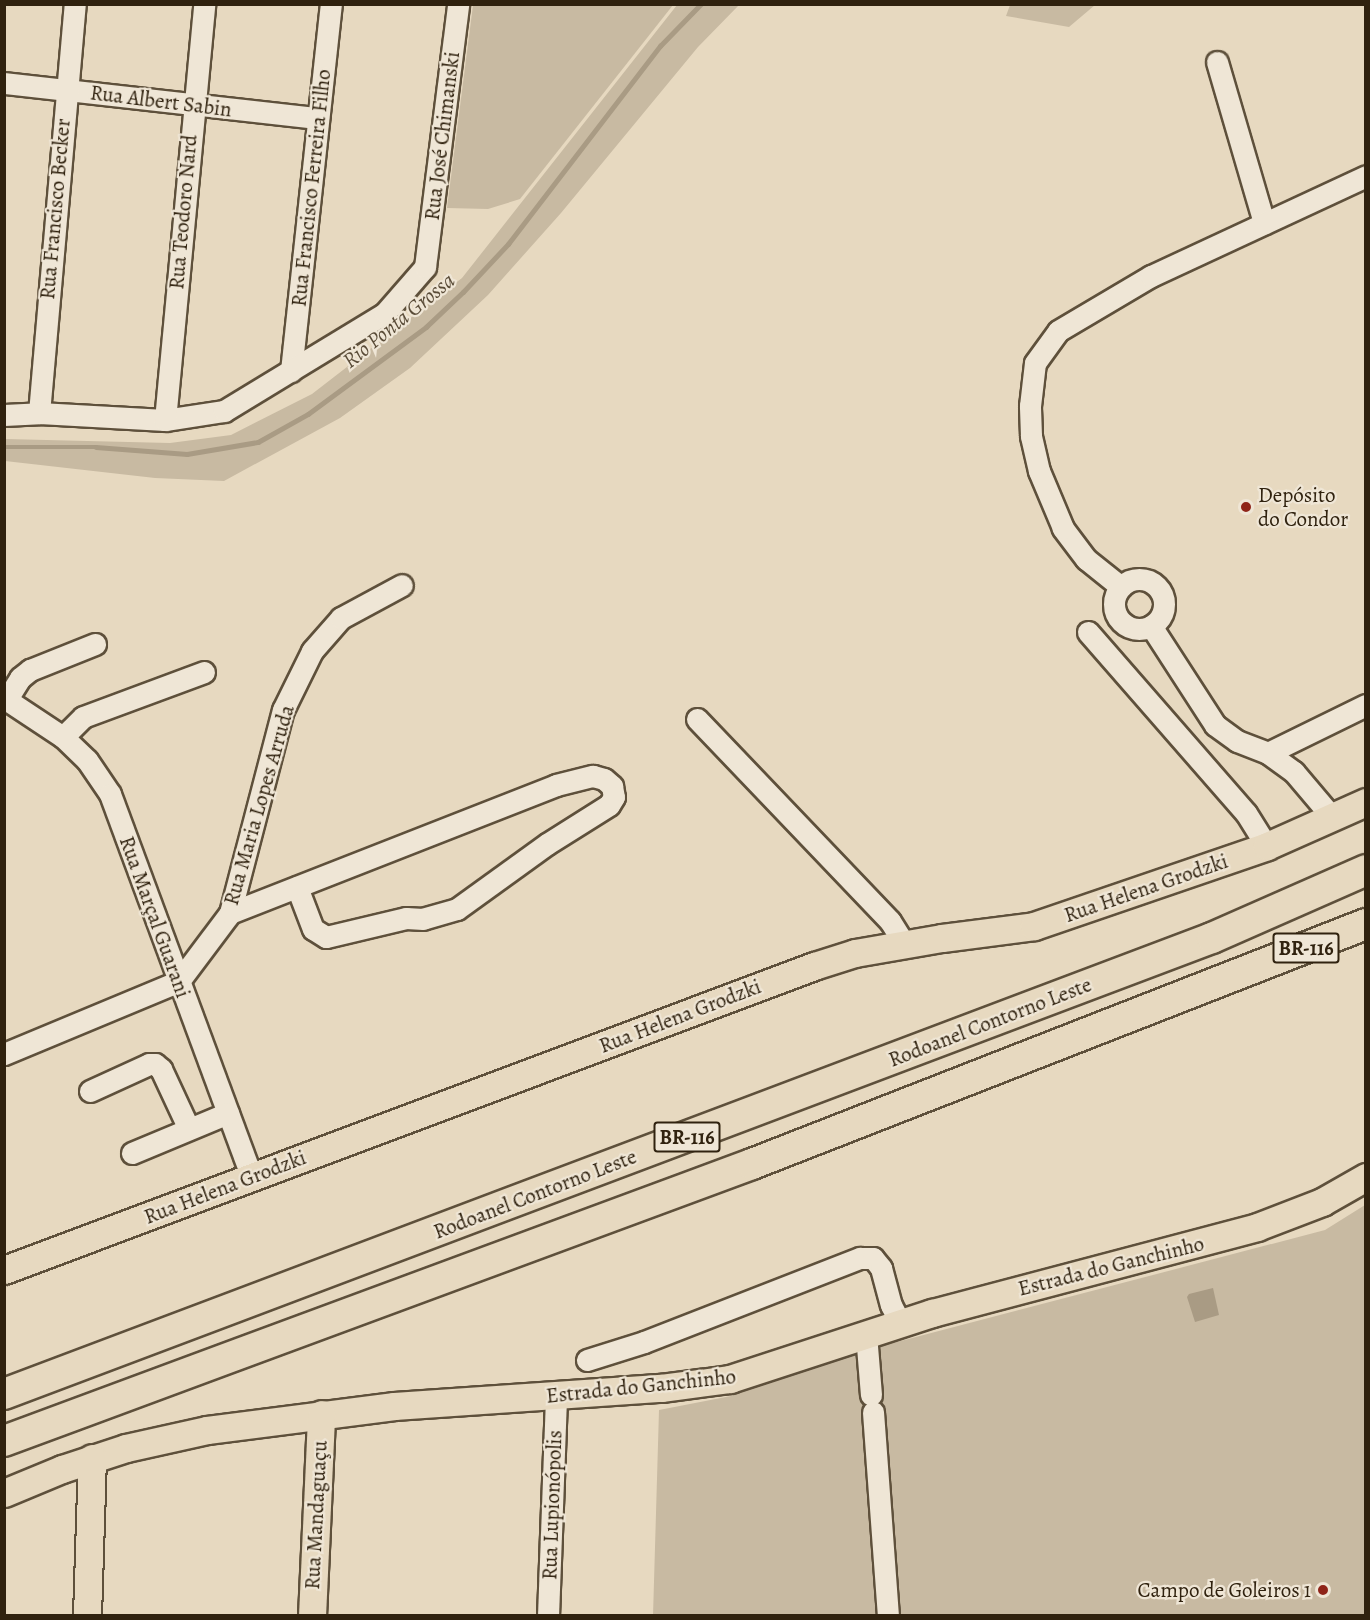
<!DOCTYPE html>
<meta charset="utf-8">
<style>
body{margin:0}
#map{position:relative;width:1370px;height:1620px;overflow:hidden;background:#e7d9c0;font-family:Alegreya,serif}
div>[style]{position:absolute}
.green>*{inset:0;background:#c8baa2}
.water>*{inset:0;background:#a99b84}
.stream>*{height:4.5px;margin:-2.25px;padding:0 2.25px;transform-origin:2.25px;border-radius:2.25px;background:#a99b84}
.roads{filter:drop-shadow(2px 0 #5e503b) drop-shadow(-2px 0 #5e503b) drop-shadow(0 2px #5e503b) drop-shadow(0 -2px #5e503b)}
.minor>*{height:21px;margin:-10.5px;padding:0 10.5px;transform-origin:10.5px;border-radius:10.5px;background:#efe6d6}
.minor>.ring{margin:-10.5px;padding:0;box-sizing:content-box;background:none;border:21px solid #efe6d6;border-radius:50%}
.major>*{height:27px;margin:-13.5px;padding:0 13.5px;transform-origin:13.5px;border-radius:13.5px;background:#e7d9c0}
.highway>*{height:30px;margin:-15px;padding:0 15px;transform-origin:15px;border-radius:15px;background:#e7d9c0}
.dots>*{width:16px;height:16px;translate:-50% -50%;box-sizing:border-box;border:3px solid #efe6d6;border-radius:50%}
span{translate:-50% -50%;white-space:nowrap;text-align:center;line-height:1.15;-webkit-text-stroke:4.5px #efe6d6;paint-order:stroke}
.shield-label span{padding:2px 4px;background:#efe6d6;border:2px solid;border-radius:4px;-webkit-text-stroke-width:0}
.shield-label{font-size:20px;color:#30220f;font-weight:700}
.street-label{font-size:21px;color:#30220f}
.poi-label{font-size:21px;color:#30220f}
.left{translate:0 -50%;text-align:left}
.right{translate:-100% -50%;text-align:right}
.water-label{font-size:22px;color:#5a4c38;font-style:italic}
.frame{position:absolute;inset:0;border:6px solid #30220f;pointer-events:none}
</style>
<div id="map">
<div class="green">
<div style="clip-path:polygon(619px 4px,673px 5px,520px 199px,488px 209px,447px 208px,473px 5px)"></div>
<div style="clip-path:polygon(677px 5px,739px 5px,698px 47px,561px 213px,488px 295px,410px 368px,340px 418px,224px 481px,155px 478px,5px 461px,5px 439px,170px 443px,231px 435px,312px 394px,462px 278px)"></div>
<div style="clip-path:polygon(1010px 5px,1010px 4px,1095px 5px,1069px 27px,1006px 16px)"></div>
<div style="clip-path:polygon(1365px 1205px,1365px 1615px,653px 1616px,659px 1410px,731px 1396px,851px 1354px,1325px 1230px)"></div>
</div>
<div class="water">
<div style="clip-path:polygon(1213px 1288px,1219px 1315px,1195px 1322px,1187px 1297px,1189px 1294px)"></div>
</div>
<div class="stream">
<div style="left:4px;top:447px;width:92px"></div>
<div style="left:96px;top:447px;width:91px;rotate:4.4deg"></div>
<div style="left:187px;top:454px;width:72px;rotate:-9.6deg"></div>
<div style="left:258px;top:442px;width:57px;rotate:-29.2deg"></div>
<div style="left:308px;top:414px;width:147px;rotate:-36.4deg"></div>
<div style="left:426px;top:327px;width:51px;rotate:-43.4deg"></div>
<div style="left:463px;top:292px;width:66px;rotate:-46.8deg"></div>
<div style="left:508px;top:244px;width:250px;rotate:-52.5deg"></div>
<div style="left:660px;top:46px;width:59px;rotate:-45.7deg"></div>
</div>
<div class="roads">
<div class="minor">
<div style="left:1217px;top:62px;width:168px;rotate:73.7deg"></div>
<div style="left:4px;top:83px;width:316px;rotate:6.4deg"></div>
<div style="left:291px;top:371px;width:369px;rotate:-83.8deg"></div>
<div style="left:39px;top:413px;width:411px;rotate:-85deg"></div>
<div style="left:4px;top:415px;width:35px;rotate:-3deg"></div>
<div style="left:39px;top:413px;width:126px;rotate:3.2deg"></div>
<div style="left:165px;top:420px;width:60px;rotate:-8.7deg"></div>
<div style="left:224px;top:411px;width:188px;rotate:-31.3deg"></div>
<div style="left:385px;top:313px;width:61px;rotate:-49deg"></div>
<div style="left:425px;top:267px;width:265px;rotate:-82.8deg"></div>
<div style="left:165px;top:420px;width:418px;rotate:-84.6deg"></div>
<div class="ring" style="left:1114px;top:579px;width:29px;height:29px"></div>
<div style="left:1121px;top:587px;width:45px;rotate:-141.3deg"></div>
<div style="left:1086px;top:559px;width:39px;rotate:-127deg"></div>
<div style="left:1063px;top:528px;width:62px;rotate:-112.8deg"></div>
<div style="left:1039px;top:471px;width:36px;rotate:-103deg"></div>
<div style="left:1031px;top:436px;width:30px;rotate:-92deg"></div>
<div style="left:1030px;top:406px;width:43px;rotate:-83.4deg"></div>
<div style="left:1035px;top:363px;width:39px;rotate:-54deg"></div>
<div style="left:1058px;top:331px;width:108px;rotate:-30.6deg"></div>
<div style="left:1151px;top:276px;width:237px;rotate:-24.9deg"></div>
<div style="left:1151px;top:626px;width:118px;rotate:57.1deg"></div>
<div style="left:1215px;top:725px;width:27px;rotate:36deg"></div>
<div style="left:1237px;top:741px;width:33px;rotate:21deg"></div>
<div style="left:1088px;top:632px;width:240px;rotate:48.9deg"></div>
<div style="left:1246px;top:813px;width:39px;rotate:58deg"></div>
<div style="left:4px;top:698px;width:71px;rotate:33.5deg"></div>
<div style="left:63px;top:737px;width:33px;rotate:44deg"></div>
<div style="left:87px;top:760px;width:41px;rotate:55.9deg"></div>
<div style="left:110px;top:794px;width:408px;rotate:69.7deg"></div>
<div style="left:7px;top:699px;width:25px;rotate:-58deg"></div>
<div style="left:20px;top:678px;width:13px;rotate:-39deg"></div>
<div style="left:30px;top:670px;width:70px;rotate:-21.8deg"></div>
<div style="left:697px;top:719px;width:279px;rotate:46.3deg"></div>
<div style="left:890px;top:921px;width:28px;rotate:58deg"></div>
<div style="left:63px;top:737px;width:28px;rotate:-45deg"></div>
<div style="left:83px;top:717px;width:129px;rotate:-20.4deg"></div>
<div style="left:1332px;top:817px;width:59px;rotate:-130.2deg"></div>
<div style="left:1294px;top:772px;width:32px;rotate:-144deg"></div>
<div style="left:1268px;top:753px;width:109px;rotate:-26.1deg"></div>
<div style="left:230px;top:913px;width:350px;rotate:-21.4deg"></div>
<div style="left:556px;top:785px;width:38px;rotate:-14deg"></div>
<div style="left:593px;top:776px;width:11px;rotate:15deg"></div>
<div style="left:604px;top:779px;width:11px;rotate:41deg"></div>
<div style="left:612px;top:786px;width:11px;rotate:80deg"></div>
<div style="left:614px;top:797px;width:9px;rotate:122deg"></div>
<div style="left:609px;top:805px;width:73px;rotate:147.8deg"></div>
<div style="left:547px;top:844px;width:111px;rotate:144.2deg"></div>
<div style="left:457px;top:909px;width:35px;rotate:164deg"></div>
<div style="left:423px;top:919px;width:17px;rotate:-177deg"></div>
<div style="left:406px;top:918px;width:82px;rotate:166.6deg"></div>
<div style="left:326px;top:937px;width:15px;rotate:-148deg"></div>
<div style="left:313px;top:929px;width:45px;rotate:-110.9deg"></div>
<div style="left:4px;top:1054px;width:190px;rotate:-22.6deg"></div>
<div style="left:179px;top:981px;width:85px;rotate:-53.1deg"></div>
<div style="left:230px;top:913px;width:210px;rotate:-75.4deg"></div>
<div style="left:283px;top:710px;width:66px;rotate:-63.8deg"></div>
<div style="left:312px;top:651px;width:44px;rotate:-48.7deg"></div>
<div style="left:341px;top:618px;width:69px;rotate:-28.4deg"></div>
<div style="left:90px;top:1091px;width:65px;rotate:-24.6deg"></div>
<div style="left:149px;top:1064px;width:6px"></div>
<div style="left:155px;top:1064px;width:8px;rotate:40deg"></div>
<div style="left:161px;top:1069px;width:66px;rotate:65deg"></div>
<div style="left:132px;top:1153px;width:104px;rotate:-22.6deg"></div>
<div style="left:866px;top:1334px;width:61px;rotate:85.3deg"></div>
<div style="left:587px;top:1360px;width:60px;rotate:-17.5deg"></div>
<div style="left:644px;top:1342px;width:232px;rotate:-21.3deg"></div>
<div style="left:860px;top:1258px;width:13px"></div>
<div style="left:873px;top:1258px;width:13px;rotate:51deg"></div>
<div style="left:881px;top:1268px;width:38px;rotate:75deg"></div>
<div style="left:891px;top:1305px;width:20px;rotate:63deg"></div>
<div style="left:873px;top:1412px;width:205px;rotate:85.8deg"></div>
<div style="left:548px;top:1616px;width:221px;rotate:-87.9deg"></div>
</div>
<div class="major">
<div style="left:4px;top:1270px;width:865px;rotate:-20.57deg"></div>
<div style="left:814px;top:966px;width:43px;rotate:-17.6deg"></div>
<div style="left:855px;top:953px;width:88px;rotate:-9.8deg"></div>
<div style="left:942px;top:938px;width:93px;rotate:-7.4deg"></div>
<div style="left:1034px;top:926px;width:246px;rotate:-18.9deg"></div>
<div style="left:1267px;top:846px;width:108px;rotate:-24deg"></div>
<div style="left:4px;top:1493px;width:63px;rotate:-22.5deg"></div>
<div style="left:62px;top:1469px;width:67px;rotate:-18.2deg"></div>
<div style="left:126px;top:1448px;width:83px;rotate:-12.5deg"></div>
<div style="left:207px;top:1430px;width:189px;rotate:-7.3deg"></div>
<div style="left:394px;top:1406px;width:268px;rotate:-3.9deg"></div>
<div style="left:661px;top:1388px;width:70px;rotate:-7.4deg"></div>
<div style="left:730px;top:1379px;width:213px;rotate:-18.1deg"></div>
<div style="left:932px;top:1313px;width:336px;rotate:-14.8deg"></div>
<div style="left:1257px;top:1227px;width:70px;rotate:-21deg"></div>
<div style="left:1322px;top:1202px;width:51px;rotate:-29.6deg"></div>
<div style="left:87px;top:1616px;width:158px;rotate:-88.2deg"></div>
<div style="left:312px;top:1616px;width:202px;rotate:-87.4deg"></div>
</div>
<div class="highway">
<div style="left:4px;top:1394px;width:1291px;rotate:-20.68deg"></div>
<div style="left:1212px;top:938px;width:168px;rotate:-23.8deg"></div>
<div style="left:4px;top:1441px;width:798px;rotate:-20.32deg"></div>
<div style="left:752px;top:1164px;width:659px;rotate:-21.35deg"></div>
</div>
</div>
<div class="dots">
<div style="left:1246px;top:507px;background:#8f2418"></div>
<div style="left:1323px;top:1590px;background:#8f2418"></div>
</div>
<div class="shield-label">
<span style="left:1306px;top:948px">BR-116</span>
<span style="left:687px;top:1137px">BR-116</span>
</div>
<div class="street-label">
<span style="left:161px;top:101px;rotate:7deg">Rua Albert Sabin</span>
<span style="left:442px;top:136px;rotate:-83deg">Rua José Chimanski</span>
<span style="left:311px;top:188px;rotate:-84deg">Rua Francisco Ferreira Filho</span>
<span style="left:55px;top:209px;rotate:-85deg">Rua Francisco Becker</span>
<span style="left:183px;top:212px;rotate:-85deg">Rua Teodoro Nard</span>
<span style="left:259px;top:805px;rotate:-74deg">Rua Maria Lopes Arruda</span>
<span style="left:1146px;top:888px;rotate:-19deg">Rua Helena Grodzki</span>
<span style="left:155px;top:917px;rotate:70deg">Rua Marçal Guarani</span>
<span style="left:680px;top:1016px;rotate:-21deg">Rua Helena Grodzki</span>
<span style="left:990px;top:1022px;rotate:-21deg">Rodoanel Contorno Leste</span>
<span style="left:225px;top:1187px;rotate:-21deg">Rua Helena Grodzki</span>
<span style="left:535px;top:1194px;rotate:-21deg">Rodoanel Contorno Leste</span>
<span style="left:1111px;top:1266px;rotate:-14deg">Estrada do Ganchinho</span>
<span style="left:641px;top:1386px;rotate:-6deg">Estrada do Ganchinho</span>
<span style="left:552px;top:1505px;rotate:-88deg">Rua Lupionópolis</span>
<span style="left:316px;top:1515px;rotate:-87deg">Rua Mandaguaçu</span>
</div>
<div class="poi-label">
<span class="left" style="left:1258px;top:507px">Depósito<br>do Condor</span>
<span class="right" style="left:1311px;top:1590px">Campo de Goleiros 1</span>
</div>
<div class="water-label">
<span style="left:399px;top:321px;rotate:-39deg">Rio Ponta Grossa</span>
</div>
<div class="frame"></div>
</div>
